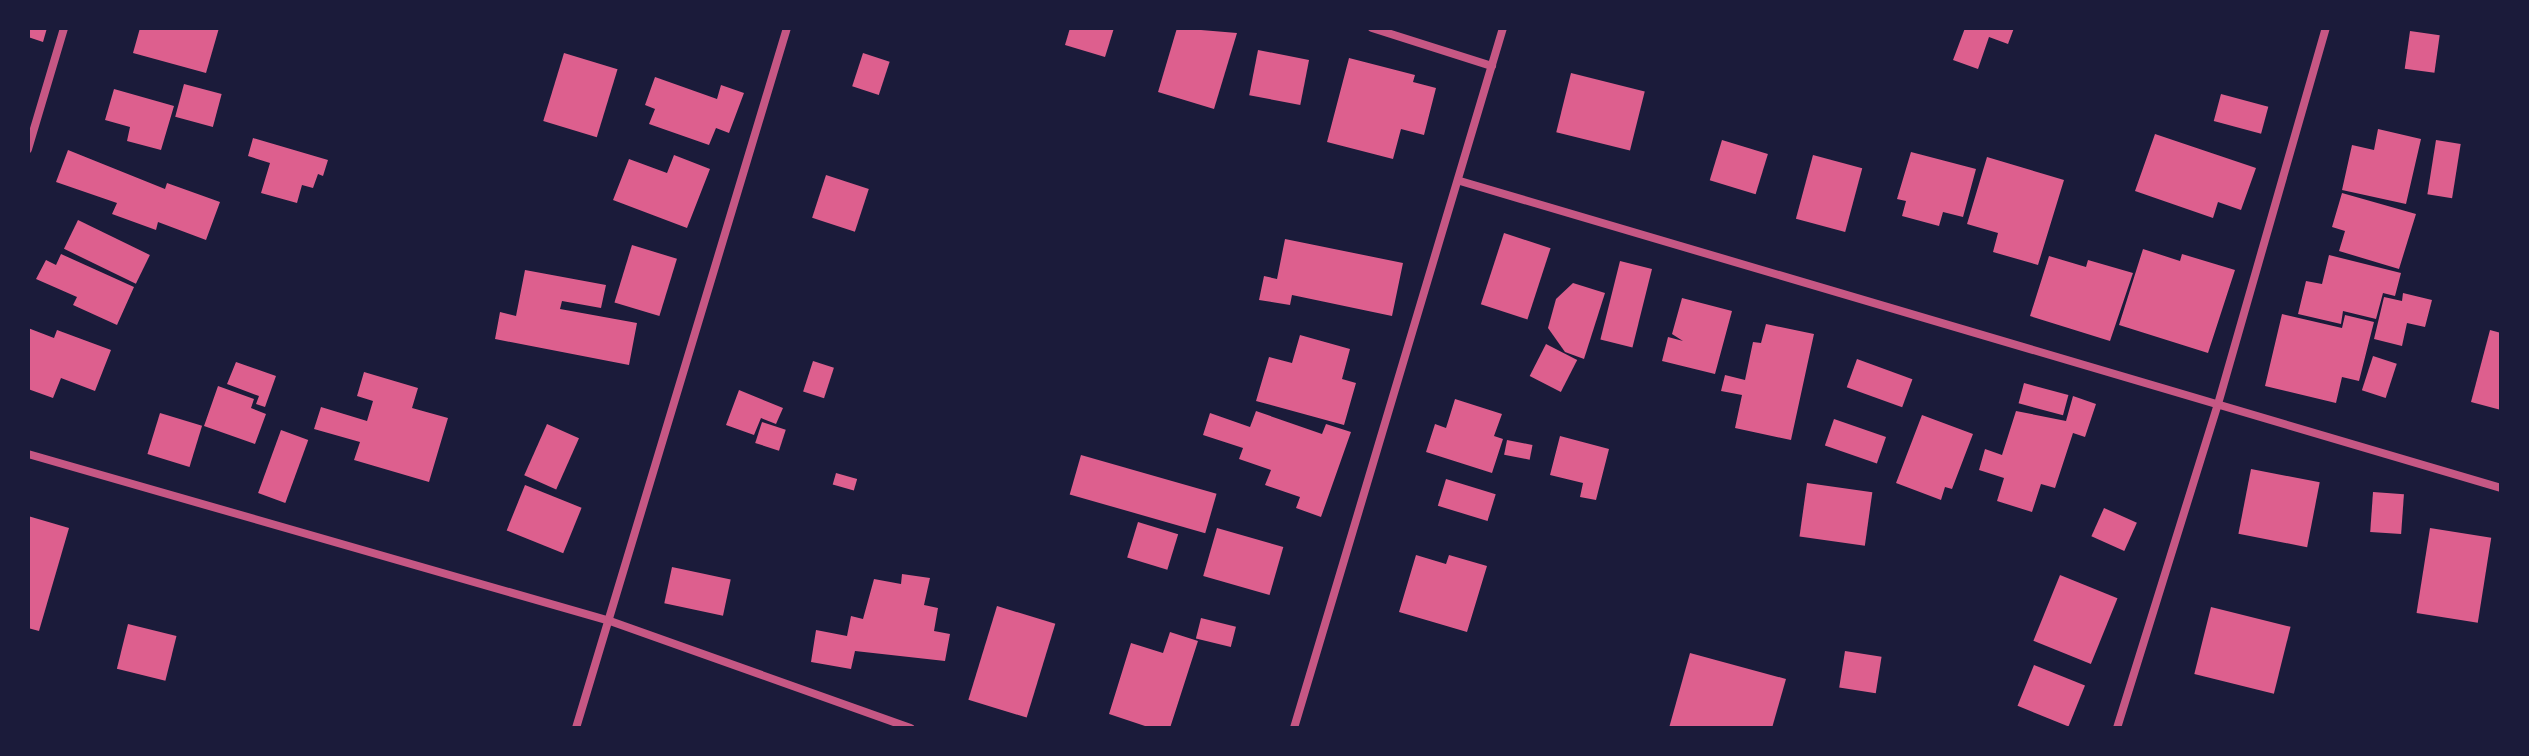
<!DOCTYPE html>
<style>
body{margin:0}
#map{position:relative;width:2529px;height:756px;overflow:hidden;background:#1b1b3a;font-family:Georgia,serif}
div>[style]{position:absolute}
.building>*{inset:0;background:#dd5f8e;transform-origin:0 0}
.minor>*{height:8px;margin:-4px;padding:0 4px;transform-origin:4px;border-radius:4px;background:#c65784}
span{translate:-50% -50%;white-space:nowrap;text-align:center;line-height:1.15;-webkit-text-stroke:6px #1b1b3a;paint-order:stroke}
.frame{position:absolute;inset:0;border:30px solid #1b1b3a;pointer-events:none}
</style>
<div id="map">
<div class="building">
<div style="clip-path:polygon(28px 28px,47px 28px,43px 42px,28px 37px)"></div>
<div style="clip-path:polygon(140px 28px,219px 28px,206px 73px,133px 53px)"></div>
<div style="clip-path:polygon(1070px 28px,1114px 28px,1105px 57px,1065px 45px)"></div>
<div style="clip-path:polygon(1177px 28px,1237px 33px,1214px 109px,1158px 92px)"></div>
<div style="clip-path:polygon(1965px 28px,2014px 28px,2008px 44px,1989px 37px,1978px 69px,1953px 60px)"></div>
<div style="left:2410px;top:31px;width:30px;height:38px;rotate:8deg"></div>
<div style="left:1258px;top:50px;width:52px;height:46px;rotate:11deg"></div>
<div style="left:564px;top:53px;width:56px;height:71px;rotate:17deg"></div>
<div style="left:863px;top:53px;width:28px;height:35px;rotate:18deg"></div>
<div style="clip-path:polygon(1349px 58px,1415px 75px,1413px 82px,1436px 88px,1424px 135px,1401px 129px,1393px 159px,1327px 142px)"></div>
<div style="left:1571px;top:73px;width:76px;height:61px;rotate:14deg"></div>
<div style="clip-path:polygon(655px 77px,717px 99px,721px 85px,744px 93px,729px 133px,716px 128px,709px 145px,649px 124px,655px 109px,645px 105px)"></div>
<div style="left:184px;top:84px;width:39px;height:34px;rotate:15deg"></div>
<div style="clip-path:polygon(114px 89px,174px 106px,161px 150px,127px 141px,130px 127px,105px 120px)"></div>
<div style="left:2221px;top:94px;width:49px;height:28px;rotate:15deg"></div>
<div style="clip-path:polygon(2378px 129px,2421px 139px,2406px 204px,2342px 190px,2352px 145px,2374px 150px)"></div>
<div style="clip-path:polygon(2155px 134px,2256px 168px,2241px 210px,2218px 202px,2213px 218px,2135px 191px)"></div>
<div style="clip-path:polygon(253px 138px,328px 160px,323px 176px,318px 174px,313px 188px,302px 185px,297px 203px,261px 193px,270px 163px,248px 156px)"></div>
<div style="left:1722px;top:140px;width:48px;height:42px;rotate:17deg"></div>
<div style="left:2436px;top:140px;width:25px;height:55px;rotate:9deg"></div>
<div style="clip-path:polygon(68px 150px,165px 189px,167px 183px,220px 202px,206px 240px,158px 222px,156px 230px,112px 214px,117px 203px,56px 182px)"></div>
<div style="clip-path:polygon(1911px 152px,1976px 169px,1963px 217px,1943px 212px,1939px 226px,1902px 216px,1906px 201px,1897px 199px)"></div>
<div style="clip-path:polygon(674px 155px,710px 169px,687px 228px,613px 200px,629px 159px,667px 173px)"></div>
<div style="left:1813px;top:155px;width:51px;height:66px;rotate:15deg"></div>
<div style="clip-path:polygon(1987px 157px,2064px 180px,2038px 265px,1993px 252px,1998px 233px,1967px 224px)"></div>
<div style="left:826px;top:175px;width:45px;height:45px;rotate:18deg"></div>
<div style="clip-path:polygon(2342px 193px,2416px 214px,2399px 269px,2339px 251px,2345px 231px,2332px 227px)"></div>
<div style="left:78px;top:220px;width:80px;height:32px;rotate:26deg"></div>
<div style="left:1504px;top:233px;width:49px;height:75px;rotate:18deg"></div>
<div style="clip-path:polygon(1285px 239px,1403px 263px,1392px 316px,1292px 295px,1290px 305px,1259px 300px,1264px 276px,1277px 279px)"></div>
<div style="left:632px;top:245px;width:47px;height:60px;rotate:17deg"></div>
<div style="clip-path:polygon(2143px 249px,2180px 261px,2182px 254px,2235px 270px,2208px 353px,2119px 325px)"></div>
<div style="clip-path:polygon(61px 254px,134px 287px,117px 325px,73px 305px,77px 297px,36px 279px,46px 260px,56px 265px)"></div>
<div style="clip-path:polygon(2329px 255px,2401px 273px,2395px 296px,2383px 293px,2376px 319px,2343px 311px,2341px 324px,2298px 314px,2306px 281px,2322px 284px)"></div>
<div style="clip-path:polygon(2049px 256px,2086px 267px,2088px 260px,2133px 273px,2110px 341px,2030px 316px)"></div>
<div style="left:1620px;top:261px;width:33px;height:81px;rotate:14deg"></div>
<div style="clip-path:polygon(525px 270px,606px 285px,601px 308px,562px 301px,560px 309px,637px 323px,629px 365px,495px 339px,500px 312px,516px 316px)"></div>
<div style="clip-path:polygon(1573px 283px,1605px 293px,1584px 359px,1565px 352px,1548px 328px,1556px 299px)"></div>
<div style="clip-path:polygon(2403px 293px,2432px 300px,2425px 327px,2407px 323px,2402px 346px,2374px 339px,2384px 297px,2402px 301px)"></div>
<div style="clip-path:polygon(1682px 298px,1732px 311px,1715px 374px,1662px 361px,1668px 337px,1683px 341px,1672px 334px)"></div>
<div style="clip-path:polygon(2282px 314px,2342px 328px,2345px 315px,2374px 322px,2359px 381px,2342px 377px,2336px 403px,2265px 386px)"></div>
<div style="clip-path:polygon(1766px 324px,1814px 334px,1791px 440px,1735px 428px,1742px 395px,1721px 391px,1725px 375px,1745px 380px,1753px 342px,1761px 343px)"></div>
<div style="clip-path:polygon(28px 328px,54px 338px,57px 330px,111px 350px,95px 391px,61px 378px,53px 398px,28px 389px)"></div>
<div style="clip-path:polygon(2490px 330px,2501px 333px,2501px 410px,2471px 402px)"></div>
<div style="clip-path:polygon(1300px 335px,1350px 349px,1342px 379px,1356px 383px,1344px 425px,1256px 401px,1269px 357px,1292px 363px)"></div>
<div style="left:1546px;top:344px;width:35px;height:36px;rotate:27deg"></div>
<div style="left:2373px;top:356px;width:25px;height:36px;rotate:18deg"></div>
<div style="left:1857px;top:359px;width:59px;height:30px;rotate:20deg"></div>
<div style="left:813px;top:361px;width:22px;height:32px;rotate:18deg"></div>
<div style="clip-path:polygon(236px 362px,276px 376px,265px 407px,256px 404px,259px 396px,227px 384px)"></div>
<div style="clip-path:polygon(364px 372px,418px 388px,412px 408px,448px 418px,429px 482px,354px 460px,360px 442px,314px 429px,321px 407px,367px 421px,373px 401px,357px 396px)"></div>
<div style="left:2024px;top:383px;width:46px;height:21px;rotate:15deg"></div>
<div style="clip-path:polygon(218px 386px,254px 399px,251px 408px,266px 414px,255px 444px,204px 426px)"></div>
<div style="clip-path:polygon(739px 390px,783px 408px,776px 424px,761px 418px,754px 435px,726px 425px)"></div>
<div style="clip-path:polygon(2073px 396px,2096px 404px,2085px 437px,2073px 433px,2055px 488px,2041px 484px,2032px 512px,1997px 501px,2004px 478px,1979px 470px,1985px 449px,2002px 455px,2016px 411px,2066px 421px)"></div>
<div style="clip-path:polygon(1455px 399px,1502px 414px,1494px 436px,1503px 439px,1492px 473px,1426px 452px,1435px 424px,1446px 428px)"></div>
<div style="clip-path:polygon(1256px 411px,1322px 434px,1326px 424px,1351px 432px,1321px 517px,1296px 508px,1300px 497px,1265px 485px,1271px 470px,1239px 459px,1243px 448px,1203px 435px,1210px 413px,1250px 427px)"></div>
<div style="left:160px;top:413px;width:44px;height:43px;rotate:17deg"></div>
<div style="clip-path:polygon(1922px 415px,1973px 434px,1952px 489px,1945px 487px,1941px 500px,1896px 483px)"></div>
<div style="left:1834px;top:419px;width:55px;height:28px;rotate:19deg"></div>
<div style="left:762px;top:422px;width:25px;height:22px;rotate:18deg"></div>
<div style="left:547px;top:424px;width:35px;height:56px;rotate:24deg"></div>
<div style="left:281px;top:430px;width:29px;height:67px;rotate:20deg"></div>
<div style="clip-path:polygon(1560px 436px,1609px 449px,1596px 500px,1580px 497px,1583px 483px,1550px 475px)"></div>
<div style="left:1507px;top:440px;width:26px;height:15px;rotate:11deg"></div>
<div style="left:1081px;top:455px;width:141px;height:41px;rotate:16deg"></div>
<div style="left:2251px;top:469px;width:70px;height:66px;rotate:11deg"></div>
<div style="left:836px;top:473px;width:22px;height:12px;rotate:16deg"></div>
<div style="left:1446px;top:479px;width:52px;height:28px;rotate:17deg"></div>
<div style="left:1807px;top:483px;width:66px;height:54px;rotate:8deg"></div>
<div style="left:525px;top:485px;width:61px;height:49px;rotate:22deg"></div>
<div style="left:2373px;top:492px;width:31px;height:40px;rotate:4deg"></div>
<div style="left:2104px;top:508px;width:36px;height:31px;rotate:24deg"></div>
<div style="clip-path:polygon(28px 516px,69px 528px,39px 631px,28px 628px)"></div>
<div style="left:1138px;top:522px;width:42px;height:37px;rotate:17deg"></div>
<div style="left:1217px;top:528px;width:69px;height:50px;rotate:16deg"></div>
<div style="left:2430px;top:528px;width:62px;height:86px;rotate:9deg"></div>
<div style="clip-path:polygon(1416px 555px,1446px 564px,1449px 555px,1487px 566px,1467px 632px,1399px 612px)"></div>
<div style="left:672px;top:567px;width:60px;height:37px;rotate:12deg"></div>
<div style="clip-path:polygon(902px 574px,930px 578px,924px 605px,938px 608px,934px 631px,950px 634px,945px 661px,855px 651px,851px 669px,811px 662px,816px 630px,847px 636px,851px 616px,863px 619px,874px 579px,901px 584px)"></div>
<div style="left:2060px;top:575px;width:62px;height:71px;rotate:22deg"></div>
<div style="left:997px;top:606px;width:61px;height:98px;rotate:17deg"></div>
<div style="left:2211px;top:607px;width:82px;height:69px;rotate:14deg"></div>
<div style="left:1201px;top:618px;width:36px;height:21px;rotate:14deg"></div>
<div style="left:128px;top:624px;width:50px;height:46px;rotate:14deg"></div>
<div style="clip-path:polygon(1170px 632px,1198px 641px,1170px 728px,1151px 728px,1109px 714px,1131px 643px,1163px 653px)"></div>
<div style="left:1845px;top:651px;width:37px;height:37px;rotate:9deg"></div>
<div style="clip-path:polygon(1690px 653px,1786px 679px,1772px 728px,1669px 728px)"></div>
<div style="left:2034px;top:665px;width:55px;height:44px;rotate:22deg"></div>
</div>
<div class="minor">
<div style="left:1372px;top:28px;width:126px;rotate:17.6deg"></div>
<div style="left:28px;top:149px;width:126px;rotate:-73.4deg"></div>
<div style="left:1460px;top:181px;width:1085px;rotate:16.43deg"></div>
<div style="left:28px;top:454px;width:605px;rotate:16.01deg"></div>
<div style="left:610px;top:621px;width:319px;rotate:19.6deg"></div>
<div style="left:576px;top:728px;width:731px;rotate:-73.23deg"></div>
<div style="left:1294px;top:728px;width:731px;rotate:-73.38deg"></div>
<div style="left:2117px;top:728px;width:339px;rotate:-72.7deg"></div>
<div style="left:2218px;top:404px;width:391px;rotate:-74deg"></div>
</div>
<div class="frame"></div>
</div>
